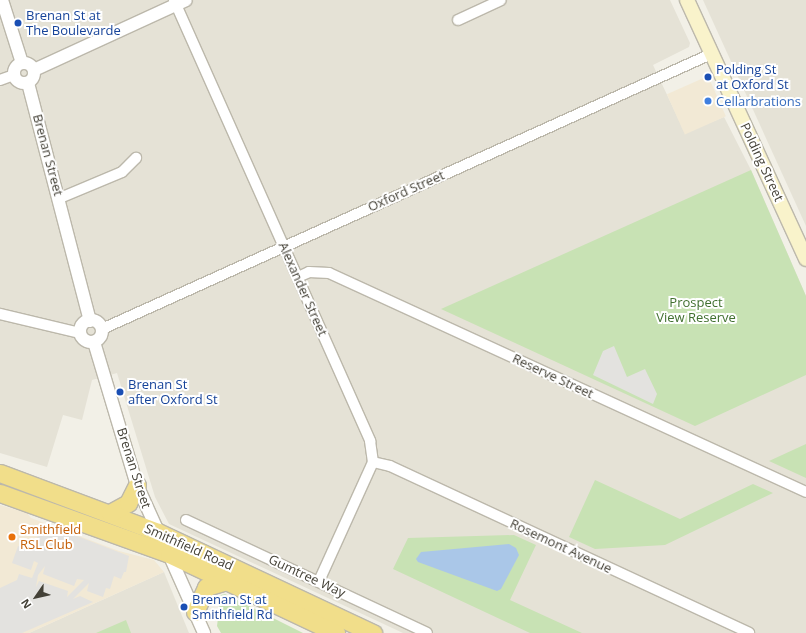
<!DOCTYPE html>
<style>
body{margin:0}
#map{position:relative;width:806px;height:633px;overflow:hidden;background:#f2f0e7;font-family:"Open Sans",sans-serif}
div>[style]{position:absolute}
.residential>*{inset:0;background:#e5e2d6}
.commercial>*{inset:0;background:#f2e9d5;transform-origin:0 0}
.green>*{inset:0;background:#c8e2b4}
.parking>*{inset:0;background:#e3e2df}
.water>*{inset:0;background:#aac7e8}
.roads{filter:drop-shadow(1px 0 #bcb8ab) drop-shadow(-1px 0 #bcb8ab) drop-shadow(0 1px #bcb8ab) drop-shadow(0 -1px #bcb8ab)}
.minor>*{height:10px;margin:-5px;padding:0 5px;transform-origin:5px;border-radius:5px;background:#fff}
.tertiary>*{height:12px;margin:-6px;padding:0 6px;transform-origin:6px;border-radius:6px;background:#fff}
.tertiary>.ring{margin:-6px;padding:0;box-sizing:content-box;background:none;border:12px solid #fff;border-radius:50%}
.secondary>*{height:14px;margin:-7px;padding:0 7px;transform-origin:7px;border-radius:7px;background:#f9f3cb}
.trunk>*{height:17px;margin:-8.5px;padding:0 8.5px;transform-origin:8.5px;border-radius:8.5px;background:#f1de8a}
.dots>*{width:11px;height:11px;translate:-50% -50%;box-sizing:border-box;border:2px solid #fff;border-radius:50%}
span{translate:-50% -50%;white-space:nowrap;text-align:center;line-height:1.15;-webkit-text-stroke:4px #fff;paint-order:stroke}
.transit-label{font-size:13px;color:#164399}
.left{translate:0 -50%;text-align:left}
.shop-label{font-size:13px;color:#366cbe}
.street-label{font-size:13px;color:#444137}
.park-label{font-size:13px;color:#417030}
.food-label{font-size:13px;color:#c56008}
.north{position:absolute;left:16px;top:577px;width:40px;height:40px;-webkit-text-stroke:3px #fff;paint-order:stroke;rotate:236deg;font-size:11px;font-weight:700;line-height:16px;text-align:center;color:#444137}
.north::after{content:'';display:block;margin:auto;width:14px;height:18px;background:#444137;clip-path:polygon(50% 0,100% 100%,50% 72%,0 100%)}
</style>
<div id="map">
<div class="residential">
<div style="clip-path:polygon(0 0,670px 0,690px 43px,689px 47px,653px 65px,685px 133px,724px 117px,751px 170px,806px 296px,806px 633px,403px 633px,169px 524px,155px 497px,117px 373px,92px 380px,82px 420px,63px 415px,47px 467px,0 453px)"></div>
<div style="clip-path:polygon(703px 0,806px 0,806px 226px)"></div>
<div style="clip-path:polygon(164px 572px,189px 633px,29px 633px)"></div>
</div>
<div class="commercial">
<div style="left:708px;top:76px;width:44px;height:45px;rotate:66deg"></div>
<div style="clip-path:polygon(0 505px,27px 513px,31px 518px,119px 551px,154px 560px,164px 572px,29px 633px,0 633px)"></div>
</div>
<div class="green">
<div style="clip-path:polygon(751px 170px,806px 296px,806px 375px,695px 426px,441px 309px)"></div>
<div style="clip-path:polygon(806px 444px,806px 478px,769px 461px)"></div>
<div style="clip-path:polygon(595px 480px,680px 519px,753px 484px,773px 493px,665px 545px,595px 549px,569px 537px)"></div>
<div style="clip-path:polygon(514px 535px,536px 545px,510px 600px,582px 633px,530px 633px,393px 569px,408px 538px)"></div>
<div style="clip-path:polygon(225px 594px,303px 633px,221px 633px,217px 626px,221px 595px)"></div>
<div style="clip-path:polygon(126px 620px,131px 633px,96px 633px)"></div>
</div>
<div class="parking">
<div style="clip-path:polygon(614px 346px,627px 377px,645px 369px,657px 394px,653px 404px,593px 375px,603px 351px)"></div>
<div style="clip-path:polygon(evenodd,48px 525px,129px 556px,126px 572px,124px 572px,121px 579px,114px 576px,110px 589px,106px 588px,103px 597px,87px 591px,89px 583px,73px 599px,80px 596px,93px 602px,22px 633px,0 633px,0 588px,17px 580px,19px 574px,32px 578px,38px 563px,34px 561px,31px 570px,12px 563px,18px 546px,32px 551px,37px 537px,46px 533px,48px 525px,45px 566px,43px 574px,74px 586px,77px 579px,84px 580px,67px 597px,68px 591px,39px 581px,36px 587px,38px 575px,45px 566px)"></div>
</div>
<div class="water">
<div style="clip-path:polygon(509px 544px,516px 548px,519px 555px,501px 589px,497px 591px,418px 562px,416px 559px,421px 552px)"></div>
</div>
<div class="roads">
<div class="minor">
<div style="left:174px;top:0;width:483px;rotate:66deg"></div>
<div style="left:370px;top:441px;width:21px;rotate:82deg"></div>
<div style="left:373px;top:462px;width:131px;rotate:114.4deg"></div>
<div style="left:458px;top:20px;width:47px;rotate:-24.9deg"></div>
<div style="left:0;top:80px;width:15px;rotate:-20deg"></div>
<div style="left:60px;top:198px;width:67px;rotate:-22.8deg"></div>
<div style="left:122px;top:172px;width:20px;rotate:-45deg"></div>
<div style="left:298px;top:277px;width:12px;rotate:-24deg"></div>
<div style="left:309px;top:272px;width:20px;rotate:3deg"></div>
<div style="left:329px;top:273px;width:525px;rotate:24.66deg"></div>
<div style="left:0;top:314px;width:82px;rotate:13.4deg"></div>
<div style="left:102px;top:329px;width:668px;rotate:-24.3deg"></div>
<div style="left:373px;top:462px;width:17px;rotate:13deg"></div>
<div style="left:390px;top:466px;width:396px;rotate:24.9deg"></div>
<div style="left:186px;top:520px;width:266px;rotate:25.1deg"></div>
</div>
<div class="tertiary">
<div style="left:2px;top:0;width:66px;rotate:72.4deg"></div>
<div class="ring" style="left:14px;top:63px;width:8px;height:8px"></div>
<div style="left:34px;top:70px;width:167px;rotate:-24.7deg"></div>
<div style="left:28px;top:83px;width:246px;rotate:75.4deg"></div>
<div class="ring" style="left:80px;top:320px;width:10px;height:10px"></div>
<div style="left:94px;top:342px;width:149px;rotate:73.3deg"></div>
<div style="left:137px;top:485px;width:56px;rotate:65.7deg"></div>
<div style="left:168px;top:552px;width:89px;rotate:66deg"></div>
</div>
<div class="secondary">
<div style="left:687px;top:0;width:285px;rotate:65.3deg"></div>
</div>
<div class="trunk">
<div style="left:0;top:473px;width:169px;rotate:20.5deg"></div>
<div style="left:158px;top:532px;width:238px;rotate:25.2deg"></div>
<div style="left:0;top:493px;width:180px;rotate:19.8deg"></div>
<div style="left:169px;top:554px;width:185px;rotate:25.3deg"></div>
<div style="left:110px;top:513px;width:21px;rotate:-29deg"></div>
<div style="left:128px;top:503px;width:20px;rotate:-63deg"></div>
<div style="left:195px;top:612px;width:27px;rotate:-66deg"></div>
<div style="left:206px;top:587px;width:22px;rotate:-16deg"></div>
</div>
</div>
<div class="dots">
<div style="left:18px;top:23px;background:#1a4fb4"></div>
<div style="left:708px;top:77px;background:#1a4fb4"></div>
<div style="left:708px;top:101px;background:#3f7fe0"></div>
<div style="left:120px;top:392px;background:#1a4fb4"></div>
<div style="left:12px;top:537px;background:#e8710a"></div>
<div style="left:184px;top:607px;background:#1a4fb4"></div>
</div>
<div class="transit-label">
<span class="left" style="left:26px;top:23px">Brenan St at<br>The Boulevarde</span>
<span class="left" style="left:716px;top:77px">Polding St<br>at Oxford St</span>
<span class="left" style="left:128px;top:392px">Brenan St<br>after Oxford St</span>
<span class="left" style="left:192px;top:607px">Brenan St at<br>Smithfield Rd</span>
</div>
<div class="shop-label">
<span class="left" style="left:716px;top:101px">Cellarbrations</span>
</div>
<div class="street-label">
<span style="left:48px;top:155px;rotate:75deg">Brenan Street</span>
<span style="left:762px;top:162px;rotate:65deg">Polding Street</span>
<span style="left:406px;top:191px;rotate:-24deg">Oxford Street</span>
<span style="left:303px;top:289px;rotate:66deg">Alexander Street</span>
<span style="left:553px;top:376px;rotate:25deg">Reserve Street</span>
<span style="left:134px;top:468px;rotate:72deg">Brenan Street</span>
<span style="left:561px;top:546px;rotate:25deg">Rosemont Avenue</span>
<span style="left:189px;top:547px;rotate:24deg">Smithfield Road</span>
<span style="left:307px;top:576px;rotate:25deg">Gumtree Way</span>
</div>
<div class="park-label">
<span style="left:696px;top:310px">Prospect<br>View Reserve</span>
</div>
<div class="food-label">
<span class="left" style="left:20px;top:537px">Smithfield<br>RSL Club</span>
</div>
<div class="north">N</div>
</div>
